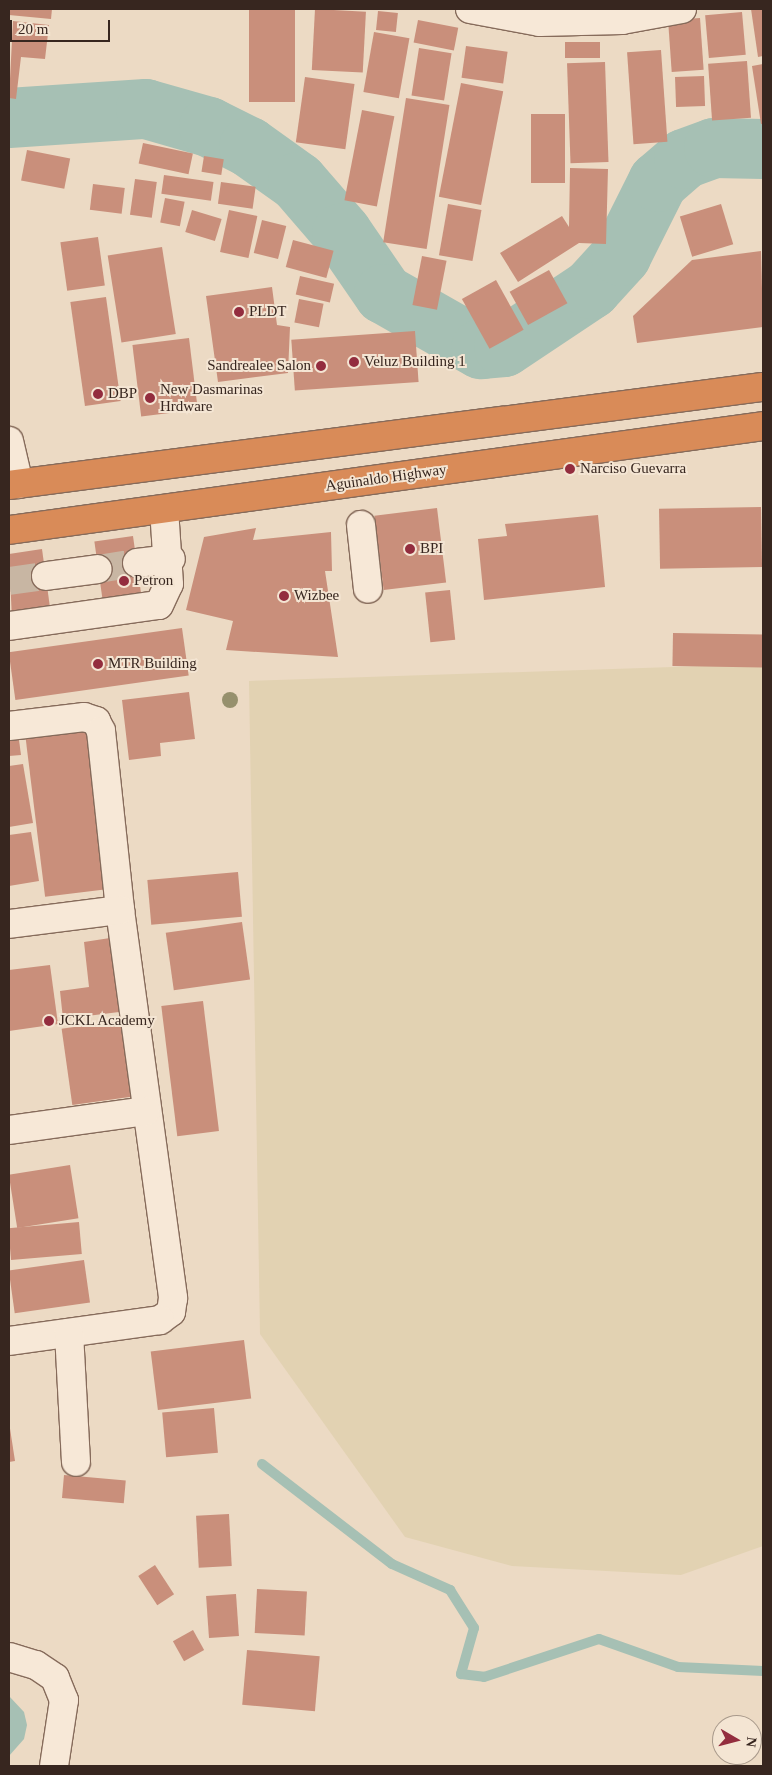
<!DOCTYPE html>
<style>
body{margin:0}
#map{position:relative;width:772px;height:1775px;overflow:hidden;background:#ecdac4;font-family:Georgia,serif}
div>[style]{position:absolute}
.farmland>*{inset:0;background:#e2d2b2}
.water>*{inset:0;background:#a6c0b4}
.stream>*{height:10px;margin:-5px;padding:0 5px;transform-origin:5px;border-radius:5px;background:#a6c0b4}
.river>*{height:60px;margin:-30px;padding:0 30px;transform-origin:30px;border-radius:30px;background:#a6c0b4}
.building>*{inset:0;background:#c98f7b;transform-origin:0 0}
.minor-tunnel>*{height:28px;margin-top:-14px;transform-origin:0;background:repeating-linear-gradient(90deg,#c8b6a3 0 28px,transparent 0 42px)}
.roads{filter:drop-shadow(1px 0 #866b5b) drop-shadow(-1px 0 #866b5b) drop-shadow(0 1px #866b5b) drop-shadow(0 -1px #866b5b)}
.minor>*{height:28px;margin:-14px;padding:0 14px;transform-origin:14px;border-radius:14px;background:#f7e8d7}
.highway>*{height:28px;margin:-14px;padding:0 14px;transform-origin:14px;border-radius:14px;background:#d98b58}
.trees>*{width:16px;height:16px;margin:-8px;border-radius:50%;background:#96906d}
.dots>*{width:14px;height:14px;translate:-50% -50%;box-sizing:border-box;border:2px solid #f4e5d3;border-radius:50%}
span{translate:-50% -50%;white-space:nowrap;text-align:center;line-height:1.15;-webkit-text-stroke:4px #f4e5d3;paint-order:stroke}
.poi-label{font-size:15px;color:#37261f}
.left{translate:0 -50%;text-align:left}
.right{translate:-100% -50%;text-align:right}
.street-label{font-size:15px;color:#37261f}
.frame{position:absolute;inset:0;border:10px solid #37261f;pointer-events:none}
.north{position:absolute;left:712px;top:1715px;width:50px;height:50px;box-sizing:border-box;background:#f4e5d3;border:1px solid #a8998b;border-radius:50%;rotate:98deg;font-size:14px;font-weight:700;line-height:20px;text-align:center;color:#37261f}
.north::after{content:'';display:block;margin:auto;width:18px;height:22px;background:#932d3e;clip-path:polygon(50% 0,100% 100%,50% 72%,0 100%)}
.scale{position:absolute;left:10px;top:20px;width:100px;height:22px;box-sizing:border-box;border:2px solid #37261f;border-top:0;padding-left:6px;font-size:15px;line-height:18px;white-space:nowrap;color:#37261f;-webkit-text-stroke:4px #f4e5d3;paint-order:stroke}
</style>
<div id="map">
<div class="farmland">
<div style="clip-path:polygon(763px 664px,763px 1546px,681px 1575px,512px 1566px,405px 1537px,260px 1334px,249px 681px)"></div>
</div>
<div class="water">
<div style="clip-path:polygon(9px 1696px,24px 1712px,27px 1725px,24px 1739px,9px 1756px)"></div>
</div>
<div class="stream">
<div style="left:262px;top:1464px;width:164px;rotate:37.6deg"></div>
<div style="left:392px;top:1564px;width:64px;rotate:24.1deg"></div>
<div style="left:450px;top:1590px;width:45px;rotate:57.7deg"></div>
<div style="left:474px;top:1628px;width:48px;rotate:105.8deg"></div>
<div style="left:461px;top:1674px;width:23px;rotate:7deg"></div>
<div style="left:484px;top:1677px;width:121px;rotate:-18.3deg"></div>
<div style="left:599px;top:1639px;width:84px;rotate:19.5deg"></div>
<div style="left:678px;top:1667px;width:85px;rotate:2.7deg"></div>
</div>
<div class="river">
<div style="left:9px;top:118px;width:137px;rotate:-3.8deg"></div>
<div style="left:146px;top:109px;width:66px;rotate:15.9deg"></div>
<div style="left:209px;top:127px;width:45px;rotate:26.6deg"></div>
<div style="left:249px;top:147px;width:60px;rotate:35.5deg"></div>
<div style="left:298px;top:182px;width:67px;rotate:49.2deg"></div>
<div style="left:342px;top:233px;width:74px;rotate:55.5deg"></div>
<div style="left:384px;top:294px;width:112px;rotate:29.6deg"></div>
<div style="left:481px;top:349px;width:23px;rotate:-5deg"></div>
<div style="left:504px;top:347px;width:105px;rotate:-33.7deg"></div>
<div style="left:591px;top:289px;width:45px;rotate:-47.7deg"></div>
<div style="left:621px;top:256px;width:83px;rotate:-63.4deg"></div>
<div style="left:658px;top:182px;width:35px;rotate:-41deg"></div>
<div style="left:684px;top:159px;width:32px;rotate:-20deg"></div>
<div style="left:714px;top:148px;width:49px;rotate:1.2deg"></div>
</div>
<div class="building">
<div style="clip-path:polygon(9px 9px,52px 9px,51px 19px,9px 15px)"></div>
<div style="left:249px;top:9px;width:46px;height:93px"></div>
<div style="left:315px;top:9px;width:51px;height:61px;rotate:3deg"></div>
<div style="clip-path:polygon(751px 9px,763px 9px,763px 56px,758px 57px)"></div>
<div style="left:378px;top:11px;width:20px;height:19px;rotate:6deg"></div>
<div style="left:742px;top:12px;width:43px;height:37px;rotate:85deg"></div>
<div style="left:700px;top:18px;width:52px;height:32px;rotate:86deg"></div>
<div style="left:418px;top:20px;width:41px;height:23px;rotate:11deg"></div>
<div style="clip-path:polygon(13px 21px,49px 25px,45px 59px,21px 57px,16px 99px,9px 98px)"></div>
<div style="left:374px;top:32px;width:36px;height:61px;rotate:10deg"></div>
<div style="left:565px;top:42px;width:35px;height:16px"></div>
<div style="left:466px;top:46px;width:42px;height:32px;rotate:8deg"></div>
<div style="left:419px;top:48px;width:33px;height:48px;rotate:9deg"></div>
<div style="left:661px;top:50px;width:92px;height:34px;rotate:86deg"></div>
<div style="left:747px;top:61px;width:57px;height:39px;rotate:86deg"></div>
<div style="left:605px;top:62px;width:100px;height:38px;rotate:88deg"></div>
<div style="clip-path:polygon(763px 64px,763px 124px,761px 124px,752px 66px)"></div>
<div style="left:704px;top:76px;width:30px;height:29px;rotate:88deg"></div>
<div style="left:305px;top:77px;width:50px;height:66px;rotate:8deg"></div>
<div style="left:461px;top:83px;width:43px;height:116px;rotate:11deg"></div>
<div style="left:406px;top:98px;width:44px;height:146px;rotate:9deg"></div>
<div style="left:362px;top:110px;width:33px;height:92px;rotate:11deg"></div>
<div style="left:531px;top:114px;width:34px;height:69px"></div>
<div style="left:143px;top:143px;width:51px;height:21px;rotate:12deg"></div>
<div style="left:27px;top:150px;width:44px;height:31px;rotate:11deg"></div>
<div style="left:204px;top:156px;width:20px;height:16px;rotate:9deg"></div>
<div style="clip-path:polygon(570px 168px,608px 169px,606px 244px,579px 243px,518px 282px,500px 253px,562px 216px,569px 227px)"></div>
<div style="left:164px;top:175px;width:50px;height:19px;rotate:8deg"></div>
<div style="left:135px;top:179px;width:22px;height:36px;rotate:8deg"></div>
<div style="left:221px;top:182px;width:35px;height:22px;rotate:8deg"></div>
<div style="left:93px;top:184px;width:32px;height:26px;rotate:7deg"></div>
<div style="left:165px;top:198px;width:20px;height:25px;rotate:11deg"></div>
<div style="left:448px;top:204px;width:34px;height:52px;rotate:10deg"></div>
<div style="left:721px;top:204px;width:42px;height:43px;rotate:73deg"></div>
<div style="left:192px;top:210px;width:31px;height:23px;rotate:17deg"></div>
<div style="left:229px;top:210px;width:29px;height:43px;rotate:12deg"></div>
<div style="left:262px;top:220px;width:25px;height:34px;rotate:14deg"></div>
<div style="left:98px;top:237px;width:49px;height:38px;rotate:82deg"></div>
<div style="left:293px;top:240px;width:42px;height:28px;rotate:15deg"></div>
<div style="left:162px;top:247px;width:88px;height:55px;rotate:81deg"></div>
<div style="clip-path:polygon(761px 251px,763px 327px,637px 343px,633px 316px,692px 260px)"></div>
<div style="left:422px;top:256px;width:25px;height:50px;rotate:11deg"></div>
<div style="left:549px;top:270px;width:38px;height:45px;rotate:61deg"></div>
<div style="left:300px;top:276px;width:35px;height:19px;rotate:13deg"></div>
<div style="left:496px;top:280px;width:57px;height:39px;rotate:61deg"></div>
<div style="clip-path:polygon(272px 287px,277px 325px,290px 327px,288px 373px,218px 382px,206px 296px)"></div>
<div style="left:106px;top:297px;width:105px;height:36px;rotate:82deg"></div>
<div style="left:299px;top:299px;width:25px;height:24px;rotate:11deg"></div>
<div style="left:415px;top:331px;width:51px;height:124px;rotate:86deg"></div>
<div style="left:189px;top:338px;width:72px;height:57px;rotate:83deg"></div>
<div style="left:761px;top:507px;width:60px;height:102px;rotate:89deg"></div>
<div style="left:437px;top:508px;width:75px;height:63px;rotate:83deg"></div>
<div style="clip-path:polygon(598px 515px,605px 587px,484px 600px,478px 539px,507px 536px,505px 524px)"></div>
<div style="clip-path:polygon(256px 528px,253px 540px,331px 532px,332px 571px,325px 571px,338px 657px,226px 650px,233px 621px,186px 610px,204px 537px)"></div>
<div style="left:133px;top:536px;width:67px;height:39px;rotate:82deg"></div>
<div style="clip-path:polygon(42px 549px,51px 615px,12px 620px,9px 554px)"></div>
<div style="left:450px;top:590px;width:50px;height:25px;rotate:84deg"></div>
<div style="left:182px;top:628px;width:48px;height:175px;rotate:82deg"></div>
<div style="left:673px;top:633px;width:90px;height:33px;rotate:1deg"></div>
<div style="clip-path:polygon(189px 692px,195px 739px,160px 743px,161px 756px,129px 760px,122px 700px)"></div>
<div style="left:91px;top:729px;width:161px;height:66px;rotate:83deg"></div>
<div style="clip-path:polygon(19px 740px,21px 755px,9px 756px,9px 741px)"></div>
<div style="clip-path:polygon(23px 764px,33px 823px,9px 827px,9px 766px)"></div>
<div style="clip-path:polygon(31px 832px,39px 881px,9px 886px,9px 835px)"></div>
<div style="left:238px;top:872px;width:45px;height:91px;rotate:85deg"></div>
<div style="left:242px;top:922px;width:58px;height:77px;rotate:82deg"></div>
<div style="clip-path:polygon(110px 938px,119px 1012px,63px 1019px,60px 991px,89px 987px,84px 942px)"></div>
<div style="clip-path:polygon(50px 965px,58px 1024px,9px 1031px,9px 970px)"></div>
<div style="left:203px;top:1001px;width:131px;height:42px;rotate:83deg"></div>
<div style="left:124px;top:1020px;width:77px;height:63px;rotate:82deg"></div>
<div style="left:70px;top:1165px;width:54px;height:62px;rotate:81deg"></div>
<div style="left:79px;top:1222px;width:32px;height:71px;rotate:85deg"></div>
<div style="left:84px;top:1260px;width:43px;height:76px;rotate:82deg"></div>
<div style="left:244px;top:1340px;width:59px;height:94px;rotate:83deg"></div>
<div style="left:214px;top:1408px;width:45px;height:52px;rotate:85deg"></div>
<div style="clip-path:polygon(9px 1422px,15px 1461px,9px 1462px)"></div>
<div style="left:64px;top:1475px;width:62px;height:23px;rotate:5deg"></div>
<div style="left:229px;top:1514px;width:52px;height:33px;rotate:87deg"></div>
<div style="left:155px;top:1565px;width:35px;height:20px;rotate:57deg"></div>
<div style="left:257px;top:1589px;width:50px;height:44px;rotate:3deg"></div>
<div style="left:236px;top:1594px;width:42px;height:30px;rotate:86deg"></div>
<div style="left:193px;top:1630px;width:23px;height:23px;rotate:61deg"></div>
<div style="left:247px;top:1650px;width:73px;height:55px;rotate:5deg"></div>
</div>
<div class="minor-tunnel">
<div style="left:98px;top:569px;width:39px;rotate:-9deg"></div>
<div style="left:9px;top:581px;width:37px;rotate:-8deg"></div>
</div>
<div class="roads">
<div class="minor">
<div style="left:470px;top:9px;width:71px;rotate:10.5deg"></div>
<div style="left:540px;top:22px;width:82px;rotate:-1.4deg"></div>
<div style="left:622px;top:20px;width:61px;rotate:-10.4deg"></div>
<div style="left:9px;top:441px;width:44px;rotate:76.9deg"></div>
<div style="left:361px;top:525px;width:64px;rotate:83.8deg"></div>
<div style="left:137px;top:563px;width:34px;rotate:-7deg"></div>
<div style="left:46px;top:576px;width:52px;rotate:-7.7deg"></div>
<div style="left:9px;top:626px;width:151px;rotate:-8deg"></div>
<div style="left:159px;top:605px;width:23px;rotate:-65deg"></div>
<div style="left:169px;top:584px;width:75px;rotate:-93.8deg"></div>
<div style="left:9px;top:726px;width:76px;rotate:-6.8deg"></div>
<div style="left:84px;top:717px;width:13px;rotate:18deg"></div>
<div style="left:96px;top:721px;width:11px;rotate:63deg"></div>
<div style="left:101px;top:731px;width:180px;rotate:83.9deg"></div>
<div style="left:120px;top:910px;width:392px;rotate:82.2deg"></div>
<div style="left:173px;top:1298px;width:14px;rotate:98deg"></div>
<div style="left:171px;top:1312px;width:14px;rotate:144deg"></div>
<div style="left:160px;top:1320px;width:152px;rotate:172.1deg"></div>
<div style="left:9px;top:924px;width:112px;rotate:-7.2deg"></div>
<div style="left:9px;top:1130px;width:138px;rotate:-7.9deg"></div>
<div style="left:69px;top:1333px;width:129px;rotate:86.9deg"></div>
<div style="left:9px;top:1657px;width:28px;rotate:17deg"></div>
<div style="left:36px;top:1665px;width:23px;rotate:34deg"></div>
<div style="left:55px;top:1678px;width:24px;rotate:68deg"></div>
<div style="left:64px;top:1700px;width:67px;rotate:98.6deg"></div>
</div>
<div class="highway">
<div style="left:9px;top:485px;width:760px;rotate:-7.41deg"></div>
<div style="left:9px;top:530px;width:761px;rotate:-7.85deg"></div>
</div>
</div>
<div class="trees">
<div style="left:230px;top:700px"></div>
</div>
<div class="dots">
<div style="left:239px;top:312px;background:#932d3e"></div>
<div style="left:354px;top:362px;background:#932d3e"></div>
<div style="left:321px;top:366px;background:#932d3e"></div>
<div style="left:98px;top:394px;background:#932d3e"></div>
<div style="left:150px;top:398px;background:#932d3e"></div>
<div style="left:570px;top:469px;background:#932d3e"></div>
<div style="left:410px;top:549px;background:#932d3e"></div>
<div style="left:124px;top:581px;background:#932d3e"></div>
<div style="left:284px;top:596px;background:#932d3e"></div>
<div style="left:98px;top:664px;background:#932d3e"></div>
<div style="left:49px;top:1021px;background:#932d3e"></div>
</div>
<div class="poi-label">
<span class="left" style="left:249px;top:312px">PLDT</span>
<span class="left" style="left:364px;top:362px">Veluz Building 1</span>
<span class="right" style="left:311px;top:366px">Sandrealee Salon</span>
<span class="left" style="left:160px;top:398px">New Dasmarinas<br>Hrdware</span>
<span class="left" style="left:108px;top:394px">DBP</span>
<span class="left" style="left:580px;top:469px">Narciso Guevarra</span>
<span class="left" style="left:420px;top:549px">BPI</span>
<span class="left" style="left:134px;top:581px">Petron</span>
<span class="left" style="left:294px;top:596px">Wizbee</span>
<span class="left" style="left:108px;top:664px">MTR Building</span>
<span class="left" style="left:59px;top:1021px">JCKL Academy</span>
</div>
<div class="street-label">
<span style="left:386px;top:478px;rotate:-8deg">Aguinaldo Highway</span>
</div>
<div class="frame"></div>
<div class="north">N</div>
<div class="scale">20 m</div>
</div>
